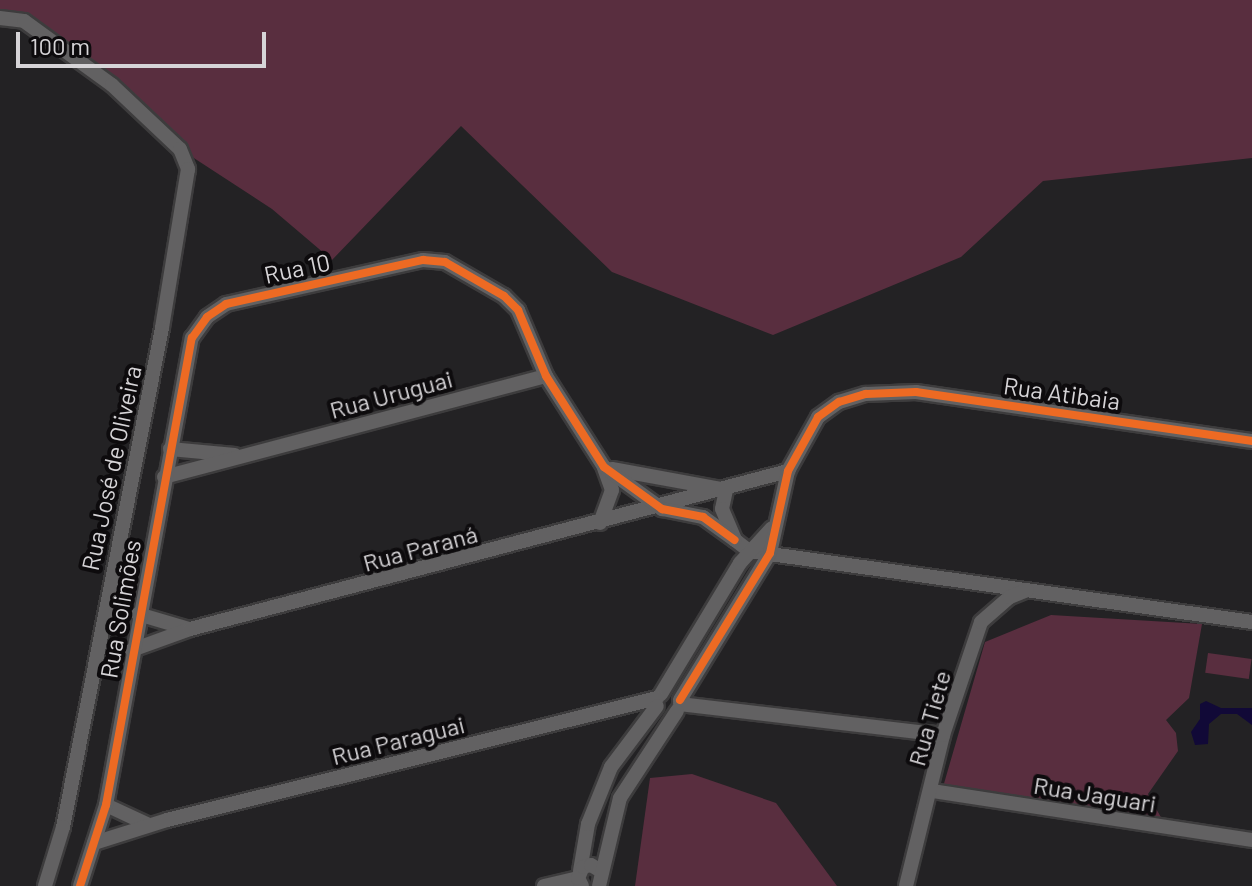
<!DOCTYPE html>
<meta charset="utf-8">
<style>
body{margin:0}
#map{position:relative;width:1252px;height:886px;overflow:hidden;background:#232224;font-family:Barlow,sans-serif}
div>[style]{position:absolute}
.green>*{inset:0;background:#592e3f;transform-origin:0 0}
.water>*{inset:0;background:#110937}
.roads{filter:drop-shadow(2px 0 #3d3c3d) drop-shadow(-2px 0 #3d3c3d) drop-shadow(0 2px #3d3c3d) drop-shadow(0 -2px #3d3c3d)}
.street>*{height:14px;margin:-7px;padding:0 7px;transform-origin:7px;border-radius:7px;background:#626162}
.cycleway>*{height:8px;margin:-4px;padding:0 4px;transform-origin:4px;border-radius:4px;background:#ed6a23}
span{translate:-50% -50%;white-space:nowrap;text-align:center;line-height:1.15;-webkit-text-stroke:8px #0d0b0d;paint-order:stroke}
.street-label{font-size:24px;color:#d6d4d7}
.scale{position:absolute;left:16px;top:32px;width:250px;height:36px;box-sizing:border-box;border:4px solid #d6d4d7;border-top:0;padding-left:10px;font-size:24px;line-height:28px;white-space:nowrap;color:#d6d4d7;-webkit-text-stroke:6px #0d0b0d;paint-order:stroke}
</style>
<div id="map">
<div class="green">
<div style="clip-path:polygon(0 0,1252px 0,1252px 158px,1043px 181px,961px 257px,773px 335px,612px 272px,461px 126px,332px 260px,272px 209px,180px 149px,24px 21px,0 18px)"></div>
<div style="clip-path:polygon(1051px 615px,1202px 624px,1189px 698px,1166px 720px,1176px 733px,1178px 751px,1148px 794px,1163px 821px,943px 787px,985px 642px)"></div>
<div style="left:1208px;top:653px;width:44px;height:20px;rotate:8deg"></div>
<div style="clip-path:polygon(692px 774px,776px 803px,837px 886px,635px 886px,650px 778px)"></div>
</div>
<div class="water">
<div style="clip-path:polygon(1206px 701px,1221px 708px,1252px 708px,1252px 725px,1237px 714px,1221px 714px,1209px 724px,1208px 744px,1195px 745px,1191px 732px,1200px 719px,1200px 704px)"></div>
</div>
<div class="roads">
<div class="street">
<div style="left:0;top:18px;width:24px;rotate:7deg"></div>
<div style="left:24px;top:21px;width:109px;rotate:36deg"></div>
<div style="left:112px;top:85px;width:93px;rotate:43.3deg"></div>
<div style="left:180px;top:149px;width:22px;rotate:68deg"></div>
<div style="left:188px;top:169px;width:161px;rotate:99.3deg"></div>
<div style="left:162px;top:328px;width:509px;rotate:101.22deg"></div>
<div style="left:63px;top:827px;width:62px;rotate:107deg"></div>
<div style="left:170px;top:449px;width:65px;rotate:5.3deg"></div>
<div style="left:612px;top:469px;width:116px;rotate:10.4deg"></div>
<div style="left:726px;top:490px;width:19px;rotate:102deg"></div>
<div style="left:722px;top:509px;width:34px;rotate:67deg"></div>
<div style="left:735px;top:540px;width:18px;rotate:38deg"></div>
<div style="left:749px;top:551px;width:508px;rotate:8.03deg"></div>
<div style="left:164px;top:477px;width:395px;rotate:-14.8deg"></div>
<div style="left:600px;top:523px;width:35px;rotate:-70deg"></div>
<div style="left:612px;top:490px;width:23px;rotate:-110deg"></div>
<div style="left:138px;top:614px;width:53px;rotate:16.4deg"></div>
<div style="left:132px;top:650px;width:62px;rotate:-19.9deg"></div>
<div style="left:190px;top:629px;width:619px;rotate:-14.8deg"></div>
<div style="left:661px;top:694px;width:153px;rotate:-58.9deg"></div>
<div style="left:740px;top:563px;width:47px;rotate:-47.6deg"></div>
<div style="left:680px;top:700px;width:172px;rotate:-58.5deg"></div>
<div style="left:770px;top:553px;width:84px;rotate:-77.6deg"></div>
<div style="left:788px;top:471px;width:62px;rotate:-60.9deg"></div>
<div style="left:818px;top:417px;width:26px;rotate:-36deg"></div>
<div style="left:839px;top:402px;width:28px;rotate:-17deg"></div>
<div style="left:866px;top:394px;width:50px;rotate:-2.3deg"></div>
<div style="left:916px;top:392px;width:340px;rotate:8.3deg"></div>
<div style="left:680px;top:704px;width:265px;rotate:6.7deg"></div>
<div style="left:932px;top:791px;width:324px;rotate:8.7deg"></div>
<div style="left:106px;top:805px;width:47px;rotate:24.9deg"></div>
<div style="left:94px;top:843px;width:77px;rotate:-17.5deg"></div>
<div style="left:167px;top:820px;width:505px;rotate:-13.98deg"></div>
<div style="left:580px;top:871px;width:48px;rotate:-80.3deg"></div>
<div style="left:588px;top:824px;width:61px;rotate:-68deg"></div>
<div style="left:611px;top:767px;width:76px;rotate:-53deg"></div>
<div style="left:80px;top:886px;width:85px;rotate:-72.2deg"></div>
<div style="left:106px;top:805px;width:475px;rotate:-79.6deg"></div>
<div style="left:192px;top:338px;width:26px;rotate:-54deg"></div>
<div style="left:207px;top:317px;width:23px;rotate:-34deg"></div>
<div style="left:226px;top:304px;width:202px;rotate:-12.6deg"></div>
<div style="left:423px;top:260px;width:22px;rotate:5deg"></div>
<div style="left:445px;top:262px;width:68px;rotate:30deg"></div>
<div style="left:504px;top:296px;width:20px;rotate:45deg"></div>
<div style="left:518px;top:310px;width:72px;rotate:67deg"></div>
<div style="left:546px;top:376px;width:108px;rotate:57.5deg"></div>
<div style="left:604px;top:467px;width:72px;rotate:35.9deg"></div>
<div style="left:662px;top:509px;width:42px;rotate:11deg"></div>
<div style="left:703px;top:517px;width:39px;rotate:36deg"></div>
<div style="left:544px;top:886px;width:35px;rotate:-13deg"></div>
<div style="left:582px;top:886px;width:9px;rotate:-117deg"></div>
<div style="left:578px;top:878px;width:12px;rotate:-66deg"></div>
<div style="left:583px;top:867px;width:8px;rotate:-14deg"></div>
<div style="left:591px;top:865px;width:12px;rotate:31deg"></div>
<div style="left:599px;top:886px;width:90px;rotate:-76.6deg"></div>
<div style="left:620px;top:798px;width:104px;rotate:-56.8deg"></div>
<div style="left:906px;top:886px;width:155px;rotate:-76.2deg"></div>
<div style="left:943px;top:735px;width:119px;rotate:-71.4deg"></div>
<div style="left:981px;top:622px;width:38px;rotate:-41deg"></div>
<div style="left:1010px;top:597px;width:18px;rotate:-22deg"></div>
</div>
</div>
<div class="cycleway">
<div style="left:680px;top:700px;width:172px;rotate:-58.5deg"></div>
<div style="left:770px;top:553px;width:84px;rotate:-77.6deg"></div>
<div style="left:788px;top:471px;width:62px;rotate:-60.9deg"></div>
<div style="left:818px;top:417px;width:26px;rotate:-36deg"></div>
<div style="left:839px;top:402px;width:28px;rotate:-17deg"></div>
<div style="left:866px;top:394px;width:50px;rotate:-2.3deg"></div>
<div style="left:916px;top:392px;width:340px;rotate:8.3deg"></div>
<div style="left:80px;top:886px;width:85px;rotate:-72.2deg"></div>
<div style="left:106px;top:805px;width:475px;rotate:-79.6deg"></div>
<div style="left:192px;top:338px;width:26px;rotate:-54deg"></div>
<div style="left:207px;top:317px;width:23px;rotate:-34deg"></div>
<div style="left:226px;top:304px;width:202px;rotate:-12.6deg"></div>
<div style="left:423px;top:260px;width:22px;rotate:5deg"></div>
<div style="left:445px;top:262px;width:68px;rotate:30deg"></div>
<div style="left:504px;top:296px;width:20px;rotate:45deg"></div>
<div style="left:518px;top:310px;width:72px;rotate:67deg"></div>
<div style="left:546px;top:376px;width:108px;rotate:57.5deg"></div>
<div style="left:604px;top:467px;width:72px;rotate:35.9deg"></div>
<div style="left:662px;top:509px;width:42px;rotate:11deg"></div>
<div style="left:703px;top:517px;width:39px;rotate:36deg"></div>
</div>
<div class="street-label">
<span style="left:297px;top:268px;rotate:-12deg">Rua 10</span>
<span style="left:1062px;top:393px;rotate:8deg">Rua Atibaia</span>
<span style="left:391px;top:394px;rotate:-15deg">Rua Uruguai</span>
<span style="left:111px;top:468px;rotate:-78deg">Rua José de Oliveira</span>
<span style="left:420px;top:548px;rotate:-15deg">Rua Paraná</span>
<span style="left:120px;top:609px;rotate:-80deg">Rua Solimões</span>
<span style="left:929px;top:718px;rotate:-74deg">Rua Tiete</span>
<span style="left:398px;top:740px;rotate:-14deg">Rua Paraguai</span>
<span style="left:1095px;top:794px;rotate:9deg">Rua Jaguari</span>
</div>
<div class="scale">100 m</div>
</div>
